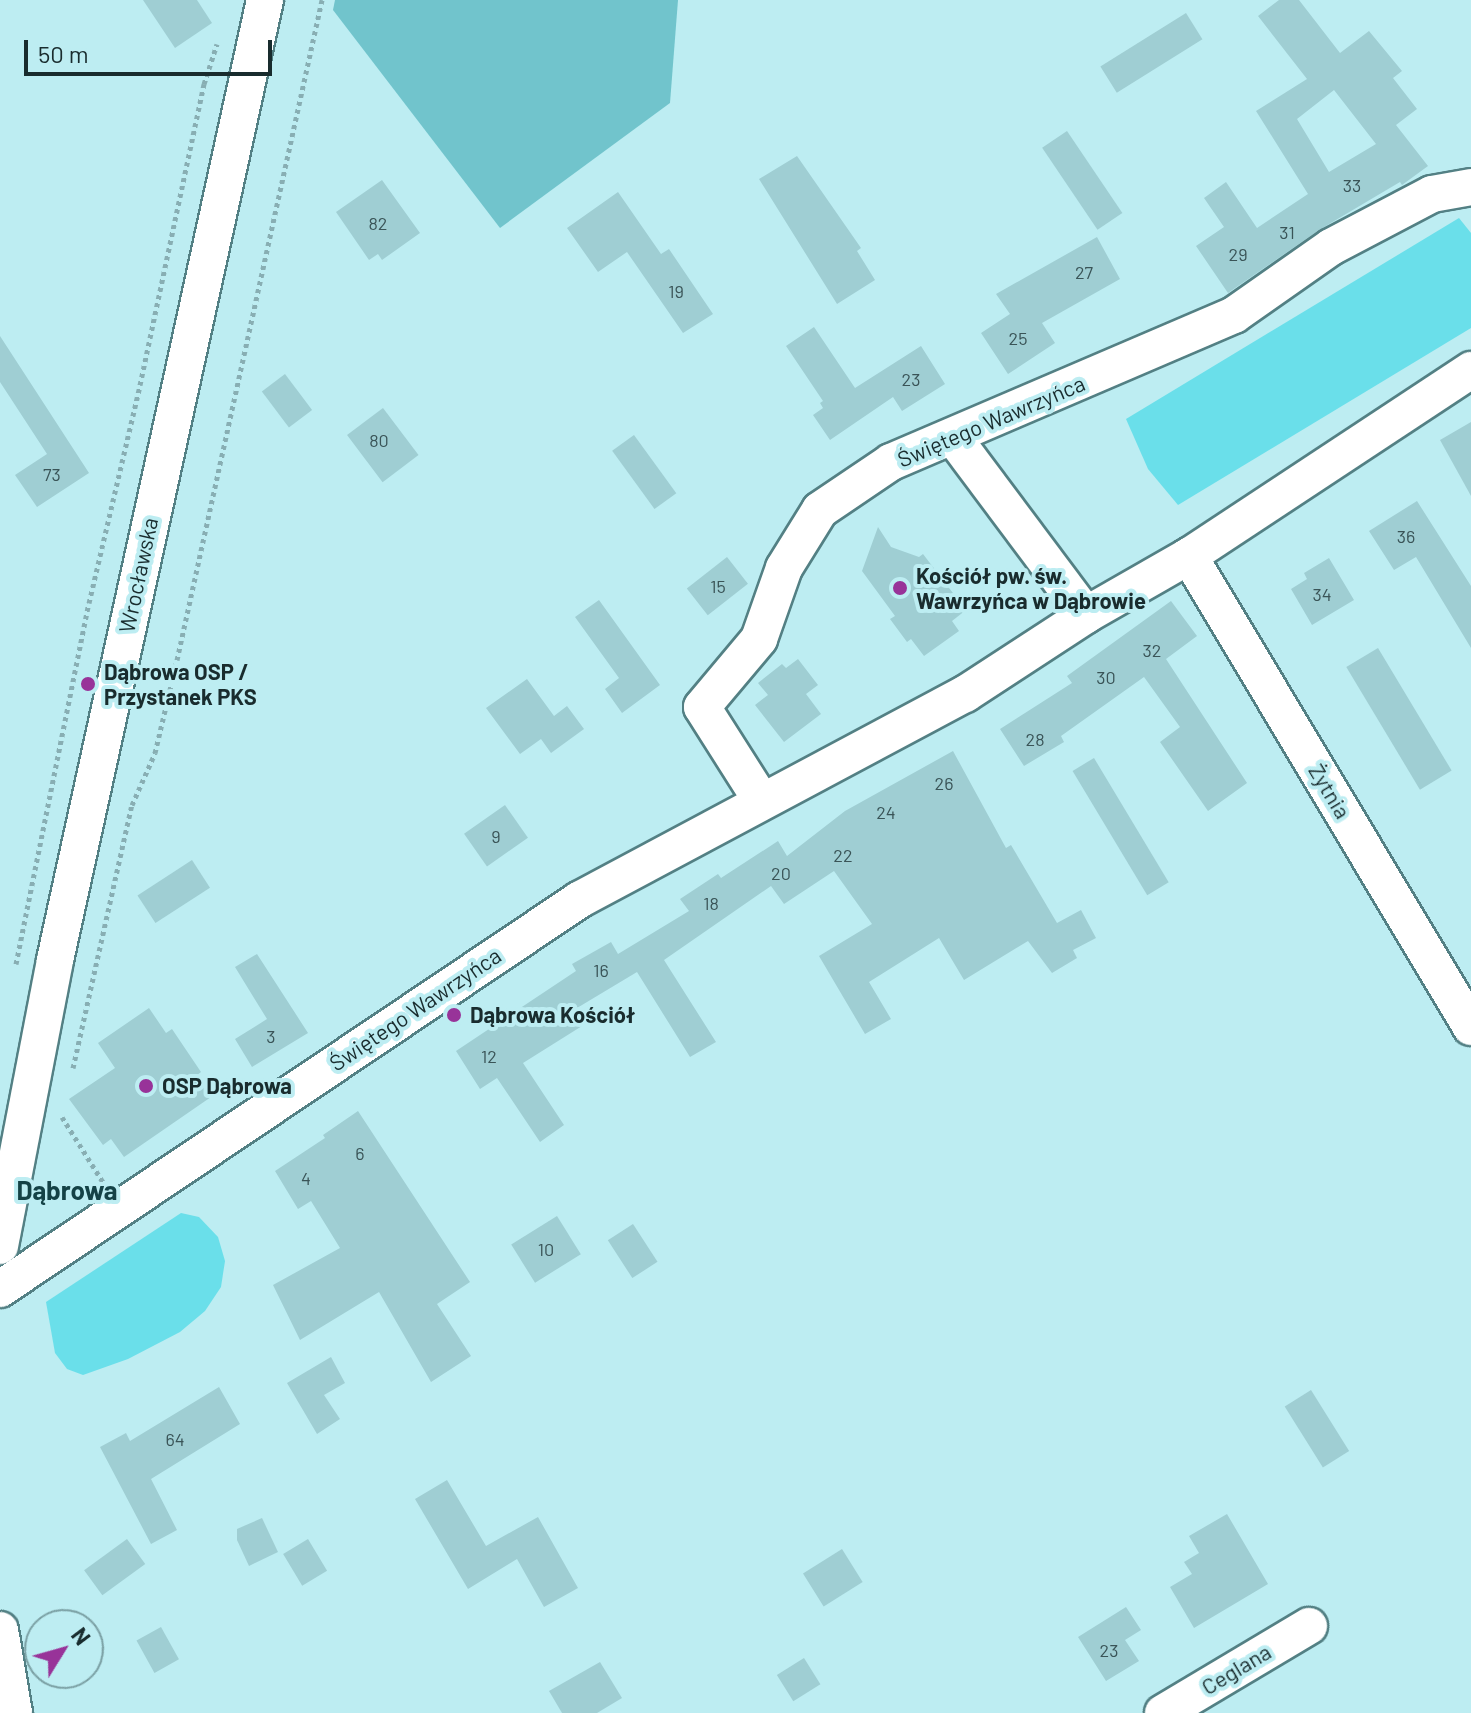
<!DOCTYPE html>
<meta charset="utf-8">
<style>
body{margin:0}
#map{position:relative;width:1471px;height:1713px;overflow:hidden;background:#bdedf2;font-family:Barlow,sans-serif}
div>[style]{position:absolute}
.green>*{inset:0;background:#71c4cc}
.water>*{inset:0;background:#6adfea}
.building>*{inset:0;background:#9fced3;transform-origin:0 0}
.path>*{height:5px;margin-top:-2.5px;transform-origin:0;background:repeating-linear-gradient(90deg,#88aeb3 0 4px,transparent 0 8px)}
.roads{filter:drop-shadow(2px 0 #538084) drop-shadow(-2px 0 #538084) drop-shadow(0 2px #538084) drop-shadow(0 -2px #538084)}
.minor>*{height:36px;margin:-18px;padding:0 18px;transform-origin:18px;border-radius:18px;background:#fff}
.dots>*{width:22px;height:22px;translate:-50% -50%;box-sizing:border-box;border:4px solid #bdedf2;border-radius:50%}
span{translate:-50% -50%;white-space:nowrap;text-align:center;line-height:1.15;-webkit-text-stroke:8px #bdedf2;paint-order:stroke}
.number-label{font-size:18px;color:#3a5457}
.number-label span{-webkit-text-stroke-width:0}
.street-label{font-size:22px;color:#192c2e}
.poi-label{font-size:22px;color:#192c2e;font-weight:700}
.left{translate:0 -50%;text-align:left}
.quarter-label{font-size:26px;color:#144246;font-weight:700}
.north{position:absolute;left:24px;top:1609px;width:80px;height:80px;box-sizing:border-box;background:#bdedf2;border:2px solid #7ba0a4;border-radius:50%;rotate:53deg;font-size:22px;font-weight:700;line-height:32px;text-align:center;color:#192c2e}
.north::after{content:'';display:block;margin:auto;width:28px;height:36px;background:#983399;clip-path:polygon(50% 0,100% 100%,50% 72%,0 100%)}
.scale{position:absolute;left:24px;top:40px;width:248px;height:36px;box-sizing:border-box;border:4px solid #192c2e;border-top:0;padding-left:10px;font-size:24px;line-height:28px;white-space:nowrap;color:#192c2e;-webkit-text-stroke:6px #bdedf2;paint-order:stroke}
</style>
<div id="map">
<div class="green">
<div style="clip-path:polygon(335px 0,678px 0,670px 103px,500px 228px,333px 10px)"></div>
</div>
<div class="water">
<div style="clip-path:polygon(1459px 218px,1471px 233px,1471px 328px,1178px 505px,1148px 469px,1126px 419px)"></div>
<div style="clip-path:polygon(181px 1213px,199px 1217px,218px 1237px,225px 1261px,221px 1287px,205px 1311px,180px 1332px,128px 1359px,83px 1375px,67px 1369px,55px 1353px,46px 1302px)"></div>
</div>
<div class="building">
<div style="clip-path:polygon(143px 0,197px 0,212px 23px,175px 48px)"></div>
<div style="clip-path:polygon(evenodd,1279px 0,1299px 0,1340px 53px,1369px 31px,1402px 71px,1393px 78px,1417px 109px,1396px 125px,1428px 166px,1402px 185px,1400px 182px,1319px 230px,1228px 293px,1196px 246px,1224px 227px,1204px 198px,1226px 182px,1257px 228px,1308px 194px,1256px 111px,1307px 79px,1258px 16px,1279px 0,1334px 90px,1376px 144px,1329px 172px,1297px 119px,1334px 90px)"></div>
<div style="left:1186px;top:13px;width:31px;height:101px;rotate:58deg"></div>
<div style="left:1067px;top:131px;width:99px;height:30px;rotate:56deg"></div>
<div style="clip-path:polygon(797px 156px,861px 248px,857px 251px,875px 280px,837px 304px,759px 179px)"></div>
<div style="clip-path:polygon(382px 180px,420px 233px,382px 260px,378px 254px,369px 260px,336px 212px)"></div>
<div style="clip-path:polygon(618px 192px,661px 254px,669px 249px,713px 314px,683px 333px,627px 252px,598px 272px,567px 228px)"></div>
<div style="clip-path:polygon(1097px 237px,1120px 279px,1042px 323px,1055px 343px,1008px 374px,981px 333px,1010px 314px,996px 294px)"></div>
<div style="clip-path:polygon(814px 327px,855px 388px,921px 346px,945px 384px,902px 411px,893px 397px,830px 440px,813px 415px,823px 408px,820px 403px,823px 401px,786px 346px)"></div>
<div style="clip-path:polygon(0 336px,89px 473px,37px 507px,15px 475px,47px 454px,0 382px)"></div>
<div style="left:285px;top:374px;width:45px;height:29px;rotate:53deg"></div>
<div style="left:383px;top:408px;width:59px;height:45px;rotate:53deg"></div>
<div style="clip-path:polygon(1471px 422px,1471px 496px,1440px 440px)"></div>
<div style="left:634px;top:435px;width:72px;height:27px;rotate:54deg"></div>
<div style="clip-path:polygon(1417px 501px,1471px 586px,1471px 648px,1416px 557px,1394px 570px,1369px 531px)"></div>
<div style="clip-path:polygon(878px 527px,891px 547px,919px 557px,923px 554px,966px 610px,952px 621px,959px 631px,924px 656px,911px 639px,907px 642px,890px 619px,895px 616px,862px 571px)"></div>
<div style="left:727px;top:557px;width:34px;height:51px;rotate:52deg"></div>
<div style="clip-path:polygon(1329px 558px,1354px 600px,1312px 625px,1291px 589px,1307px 579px,1304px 573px)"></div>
<div style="clip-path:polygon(599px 600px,660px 685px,622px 713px,605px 689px,619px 678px,575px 617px)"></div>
<div style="clip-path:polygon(1171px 601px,1197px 636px,1166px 659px,1247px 783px,1208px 811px,1160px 742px,1180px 727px,1144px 677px,1061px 736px,1064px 742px,1024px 766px,1000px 729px,1072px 683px,1067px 676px)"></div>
<div style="left:1378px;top:648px;width:143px;height:37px;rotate:59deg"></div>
<div style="clip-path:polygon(798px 659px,818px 685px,806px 694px,821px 714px,784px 742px,755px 705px,768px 695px,758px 683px,782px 664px,786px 668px)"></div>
<div style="clip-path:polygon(527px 679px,554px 716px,567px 706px,584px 729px,551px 753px,541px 739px,520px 754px,486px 708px)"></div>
<div style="clip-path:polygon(953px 751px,1006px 848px,1011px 845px,1057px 923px,1081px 910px,1096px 938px,1073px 950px,1077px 958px,1052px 973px,1028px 941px,964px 980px,939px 938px,869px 982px,891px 1019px,865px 1034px,819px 956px,872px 924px,834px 871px,784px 904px,771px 886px,664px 960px,716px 1042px,690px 1057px,637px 972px,572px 1011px,582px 1026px,523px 1063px,564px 1125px,540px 1142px,497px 1078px,480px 1089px,456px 1051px,576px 971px,572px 964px,611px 942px,618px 954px,689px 911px,680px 899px,718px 874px,721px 878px,778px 841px,787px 856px,845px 811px)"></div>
<div style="left:1094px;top:758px;width:145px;height:25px;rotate:59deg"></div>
<div style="left:505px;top:805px;width:40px;height:50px;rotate:55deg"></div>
<div style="left:192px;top:860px;width:33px;height:65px;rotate:57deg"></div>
<div style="clip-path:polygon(257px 954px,308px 1033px,252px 1067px,235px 1039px,267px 1019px,235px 967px)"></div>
<div style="clip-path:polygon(149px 1008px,166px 1033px,172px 1029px,201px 1072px,196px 1076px,211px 1097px,124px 1157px,111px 1139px,103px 1145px,69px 1099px,115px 1068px,98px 1043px)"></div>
<div style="clip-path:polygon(358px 1111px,470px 1282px,437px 1304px,471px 1356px,431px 1382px,379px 1292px,300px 1340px,273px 1285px,340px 1248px,311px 1201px,298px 1209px,275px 1171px,325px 1138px,323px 1135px)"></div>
<div style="left:557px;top:1216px;width:45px;height:54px;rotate:58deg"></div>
<div style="left:633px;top:1224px;width:45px;height:30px;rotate:57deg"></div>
<div style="clip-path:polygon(331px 1357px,345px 1383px,324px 1395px,340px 1419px,317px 1434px,287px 1383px)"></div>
<div style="clip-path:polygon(219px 1387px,240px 1424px,151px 1479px,177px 1530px,151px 1544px,100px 1447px,126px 1433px,130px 1441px)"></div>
<div style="left:1311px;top:1390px;width:72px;height:31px;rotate:58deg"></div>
<div style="clip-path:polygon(447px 1480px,486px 1546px,538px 1517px,578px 1588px,544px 1607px,517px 1559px,468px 1589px,415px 1499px)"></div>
<div style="clip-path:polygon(1227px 1514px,1268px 1584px,1194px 1628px,1170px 1587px,1192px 1574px,1184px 1562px,1199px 1553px,1189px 1536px)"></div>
<div style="clip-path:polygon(262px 1518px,278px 1552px,249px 1566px,237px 1540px,237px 1529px)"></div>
<div style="left:127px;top:1539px;width:31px;height:53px;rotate:54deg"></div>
<div style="left:308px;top:1539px;width:37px;height:29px;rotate:59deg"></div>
<div style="left:842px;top:1549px;width:39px;height:46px;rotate:58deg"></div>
<div style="clip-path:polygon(1126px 1607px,1141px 1630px,1125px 1640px,1139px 1661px,1106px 1681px,1078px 1637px)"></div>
<div style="left:161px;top:1627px;width:37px;height:28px;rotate:61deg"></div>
<div style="left:804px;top:1658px;width:31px;height:32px;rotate:58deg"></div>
<div style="clip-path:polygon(600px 1662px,622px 1698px,597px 1713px,562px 1713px,549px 1691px)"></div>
</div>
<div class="path">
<div style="left:16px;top:964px;width:368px;rotate:-78.6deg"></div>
<div style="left:89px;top:603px;width:224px;rotate:-76.8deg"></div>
<div style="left:140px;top:385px;width:308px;rotate:-78deg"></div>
<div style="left:204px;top:84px;width:42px;rotate:-72deg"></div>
<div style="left:73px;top:1068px;width:270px;rotate:-77.4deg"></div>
<div style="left:132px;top:805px;width:57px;rotate:-66.1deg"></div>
<div style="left:155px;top:753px;width:96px;rotate:-76.7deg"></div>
<div style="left:177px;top:660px;width:676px;rotate:-77.61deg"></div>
<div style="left:62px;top:1117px;width:77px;rotate:57.8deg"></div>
</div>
<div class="roads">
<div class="minor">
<div style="left:953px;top:437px;width:222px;rotate:53.2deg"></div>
<div style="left:1189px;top:556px;width:549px;rotate:59.09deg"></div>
<div style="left:761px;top:800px;width:110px;rotate:-122.4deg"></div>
<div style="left:702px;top:707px;width:89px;rotate:-50deg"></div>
<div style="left:759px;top:639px;width:75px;rotate:-70.6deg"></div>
<div style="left:784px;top:568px;width:68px;rotate:-58.2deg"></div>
<div style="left:820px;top:510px;width:86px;rotate:-34.1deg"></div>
<div style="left:891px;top:462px;width:373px;rotate:-23.2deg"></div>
<div style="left:1234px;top:315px;width:118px;rotate:-35deg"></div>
<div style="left:1331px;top:247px;width:114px;rotate:-27.7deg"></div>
<div style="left:1432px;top:194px;width:40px;rotate:-10deg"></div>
<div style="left:0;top:1246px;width:291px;rotate:-79.1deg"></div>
<div style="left:55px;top:960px;width:983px;rotate:-77.66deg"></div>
<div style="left:0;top:1289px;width:698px;rotate:-33.9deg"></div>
<div style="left:579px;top:900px;width:438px;rotate:-28.1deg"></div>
<div style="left:965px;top:694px;width:145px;rotate:-33.1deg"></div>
<div style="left:1086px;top:615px;width:119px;rotate:-29.8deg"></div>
<div style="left:1189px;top:556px;width:338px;rotate:-33.4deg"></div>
<div style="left:0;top:1630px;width:84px;rotate:80.4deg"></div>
<div style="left:1163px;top:1713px;width:170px;rotate:-30.8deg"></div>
</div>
</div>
<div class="dots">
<div style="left:900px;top:588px;background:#983399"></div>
<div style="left:88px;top:684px;background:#983399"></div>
<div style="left:454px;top:1015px;background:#983399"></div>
<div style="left:146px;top:1086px;background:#983399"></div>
</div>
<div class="number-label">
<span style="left:1352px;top:185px">33</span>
<span style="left:378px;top:223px">82</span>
<span style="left:1287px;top:232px">31</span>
<span style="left:1238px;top:254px">29</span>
<span style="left:1084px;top:272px">27</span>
<span style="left:676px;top:291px">19</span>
<span style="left:1018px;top:338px">25</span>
<span style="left:911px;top:379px">23</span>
<span style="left:379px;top:440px">80</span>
<span style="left:52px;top:474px">73</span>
<span style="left:1406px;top:536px">36</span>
<span style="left:718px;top:586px">15</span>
<span style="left:1322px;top:594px">34</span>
<span style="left:1152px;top:650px">32</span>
<span style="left:1106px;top:677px">30</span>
<span style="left:1035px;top:739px">28</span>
<span style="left:944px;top:783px">26</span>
<span style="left:886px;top:812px">24</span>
<span style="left:496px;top:836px">9</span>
<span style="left:843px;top:855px">22</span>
<span style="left:781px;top:873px">20</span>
<span style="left:711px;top:903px">18</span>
<span style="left:601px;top:970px">16</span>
<span style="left:271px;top:1036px">3</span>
<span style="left:489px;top:1056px">12</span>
<span style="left:360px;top:1153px">6</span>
<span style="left:306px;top:1178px">4</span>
<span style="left:546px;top:1249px">10</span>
<span style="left:175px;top:1439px">64</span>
<span style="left:1109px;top:1650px">23</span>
</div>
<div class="street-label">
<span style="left:991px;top:421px;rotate:-23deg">Świętego Wawrzyńca</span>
<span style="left:138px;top:575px;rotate:-78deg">Wrocławska</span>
<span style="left:1330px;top:791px;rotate:59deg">Żytnia</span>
<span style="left:415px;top:1009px;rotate:-34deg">Świętego Wawrzyńca</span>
<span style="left:1236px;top:1669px;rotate:-31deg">Ceglana</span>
</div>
<div class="poi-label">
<span class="left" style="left:916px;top:588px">Kościół pw. św.<br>Wawrzyńca w Dąbrowie</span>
<span class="left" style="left:104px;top:684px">Dąbrowa OSP /<br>Przystanek PKS</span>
<span class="left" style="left:470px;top:1015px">Dąbrowa Kościół</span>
<span class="left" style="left:162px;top:1086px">OSP Dąbrowa</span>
</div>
<div class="quarter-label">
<span style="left:67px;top:1190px">Dąbrowa</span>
</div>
<div class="north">N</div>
<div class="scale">50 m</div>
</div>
